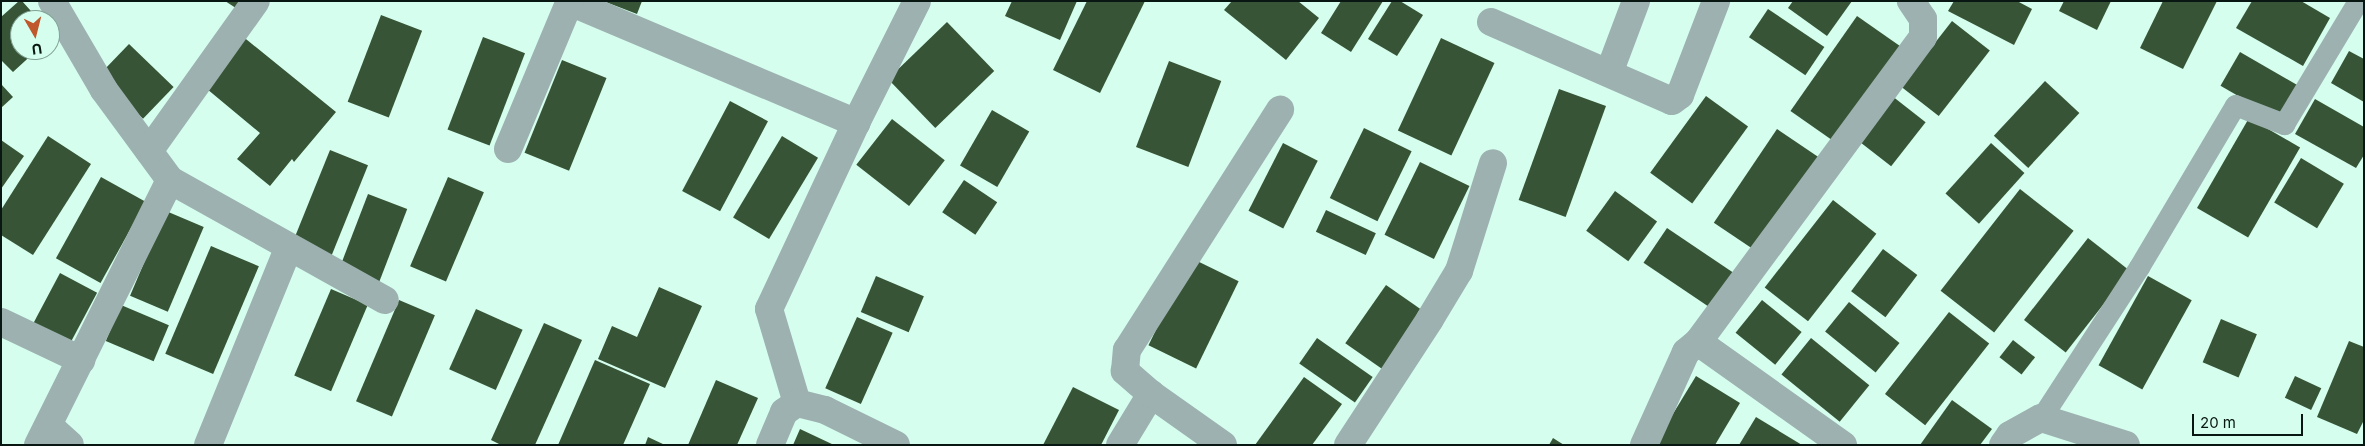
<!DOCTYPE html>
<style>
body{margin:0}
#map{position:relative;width:2365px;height:446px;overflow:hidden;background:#d5feee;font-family:Inter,sans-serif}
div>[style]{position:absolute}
.building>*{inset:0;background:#375536;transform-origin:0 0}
.service>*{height:21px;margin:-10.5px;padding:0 10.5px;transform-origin:10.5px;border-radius:10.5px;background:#9db1b0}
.minor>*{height:28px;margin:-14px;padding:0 14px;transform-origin:14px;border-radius:14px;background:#9db1b0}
span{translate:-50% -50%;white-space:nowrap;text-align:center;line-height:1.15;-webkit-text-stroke:5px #d5feee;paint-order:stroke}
.frame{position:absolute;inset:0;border:2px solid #081711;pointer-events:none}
.north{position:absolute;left:10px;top:10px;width:50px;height:50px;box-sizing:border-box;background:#d5feee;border:1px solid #83a296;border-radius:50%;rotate:172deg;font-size:14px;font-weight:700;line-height:20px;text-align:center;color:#081711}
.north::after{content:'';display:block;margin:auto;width:18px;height:22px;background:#bf582c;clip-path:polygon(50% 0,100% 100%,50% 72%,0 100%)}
.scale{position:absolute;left:2192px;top:414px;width:111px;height:22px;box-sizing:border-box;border:2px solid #081711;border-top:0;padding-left:6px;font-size:15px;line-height:18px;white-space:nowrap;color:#081711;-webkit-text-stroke:4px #d5feee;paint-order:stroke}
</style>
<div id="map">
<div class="building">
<div style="clip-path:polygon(19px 1px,22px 1px,39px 20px,20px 20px,20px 50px,37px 50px,13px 72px,1px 60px,1px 17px)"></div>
<div style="clip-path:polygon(225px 1px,249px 1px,242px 12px)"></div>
<div style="clip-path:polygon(603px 1px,642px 1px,637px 14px)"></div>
<div style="clip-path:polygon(1012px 1px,1077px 1px,1060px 40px,1005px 16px)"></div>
<div style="clip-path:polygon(1087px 1px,1145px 1px,1100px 93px,1053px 70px)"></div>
<div style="clip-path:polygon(1232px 1px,1298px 1px,1319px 18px,1286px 60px,1224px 10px)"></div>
<div style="clip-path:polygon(1341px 1px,1383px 1px,1351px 52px,1321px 33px)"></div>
<div style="clip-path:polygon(1392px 1px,1400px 1px,1423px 15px,1397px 56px,1368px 39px)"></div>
<div style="clip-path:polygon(1793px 1px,1852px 1px,1827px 36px,1788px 8px)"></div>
<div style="clip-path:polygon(1954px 1px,2017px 1px,2032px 9px,2014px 45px,1948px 11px)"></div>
<div style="clip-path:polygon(2064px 1px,2111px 1px,2097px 30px,2059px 11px)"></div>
<div style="clip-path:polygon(2163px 1px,2217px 1px,2183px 69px,2140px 48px)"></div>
<div style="clip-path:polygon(2252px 1px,2301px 1px,2330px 18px,2303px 66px,2236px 28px)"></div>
<div style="left:1768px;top:9px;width:68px;height:34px;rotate:34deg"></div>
<div style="left:381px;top:15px;width:44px;height:93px;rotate:21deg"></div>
<div style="left:1857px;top:16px;width:55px;height:116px;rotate:35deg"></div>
<div style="left:1952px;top:21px;width:48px;height:83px;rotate:38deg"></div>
<div style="left:947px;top:22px;width:68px;height:82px;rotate:46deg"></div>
<div style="clip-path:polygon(241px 35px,336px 112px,294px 162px,292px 159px,270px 186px,237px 159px,260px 133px,201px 84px)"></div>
<div style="left:483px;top:37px;width:45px;height:99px;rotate:21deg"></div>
<div style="left:1441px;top:38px;width:59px;height:102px;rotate:25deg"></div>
<div style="left:129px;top:44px;width:62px;height:44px;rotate:44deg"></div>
<div style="clip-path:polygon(2349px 51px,2364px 59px,2364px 102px,2331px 83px)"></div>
<div style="left:2240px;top:52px;width:66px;height:39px;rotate:30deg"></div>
<div style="left:562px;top:60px;width:48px;height:100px;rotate:22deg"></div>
<div style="left:1169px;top:61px;width:56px;height:92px;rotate:21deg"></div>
<div style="left:2045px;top:81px;width:47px;height:75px;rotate:43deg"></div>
<div style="clip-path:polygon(1px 84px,13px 97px,1px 108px)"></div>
<div style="left:1559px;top:89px;width:50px;height:118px;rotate:20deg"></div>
<div style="left:1887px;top:92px;width:49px;height:56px;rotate:38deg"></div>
<div style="left:1706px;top:96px;width:52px;height:95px;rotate:36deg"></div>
<div style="clip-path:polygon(2315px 99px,2364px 127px,2364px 155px,2356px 168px,2295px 134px)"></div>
<div style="left:730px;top:101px;width:43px;height:102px;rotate:28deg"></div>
<div style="left:992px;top:110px;width:43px;height:64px;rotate:30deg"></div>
<div style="left:2249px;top:118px;width:59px;height:104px;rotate:30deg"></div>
<div style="left:892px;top:119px;width:67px;height:58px;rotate:38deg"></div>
<div style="left:1364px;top:128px;width:53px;height:78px;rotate:26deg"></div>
<div style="left:1777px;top:129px;width:53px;height:113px;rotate:34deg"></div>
<div style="clip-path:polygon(48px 136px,91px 164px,33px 255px,1px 235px,1px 210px)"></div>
<div style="left:782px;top:136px;width:42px;height:95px;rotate:31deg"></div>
<div style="clip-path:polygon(1px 140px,24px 156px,1px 189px)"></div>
<div style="left:1283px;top:143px;width:39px;height:76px;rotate:27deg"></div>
<div style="left:1991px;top:143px;width:45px;height:68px;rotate:42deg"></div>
<div style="left:330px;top:150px;width:41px;height:97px;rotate:22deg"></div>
<div style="left:2301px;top:158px;width:50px;height:52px;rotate:31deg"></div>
<div style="left:1420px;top:162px;width:55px;height:81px;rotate:26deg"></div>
<div style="left:101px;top:177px;width:51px;height:93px;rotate:29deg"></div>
<div style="left:448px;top:177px;width:39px;height:97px;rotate:23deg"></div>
<div style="left:964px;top:180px;width:40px;height:39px;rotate:34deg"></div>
<div style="left:2020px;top:189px;width:68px;height:129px;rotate:38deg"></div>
<div style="left:1615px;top:191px;width:52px;height:49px;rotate:36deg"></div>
<div style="left:368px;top:194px;width:42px;height:79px;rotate:21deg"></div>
<div style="left:1833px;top:200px;width:55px;height:111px;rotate:38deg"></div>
<div style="left:1326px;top:210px;width:55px;height:24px;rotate:25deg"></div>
<div style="left:166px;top:211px;width:41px;height:92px;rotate:23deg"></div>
<div style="left:1667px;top:228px;width:81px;height:42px;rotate:34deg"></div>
<div style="left:2088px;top:238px;width:53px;height:104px;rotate:38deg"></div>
<div style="left:211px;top:246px;width:52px;height:117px;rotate:23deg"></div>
<div style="left:1883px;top:249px;width:43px;height:53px;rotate:37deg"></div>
<div style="left:1191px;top:258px;width:53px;height:97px;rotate:26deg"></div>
<div style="left:60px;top:273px;width:42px;height:63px;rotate:28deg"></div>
<div style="left:876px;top:276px;width:52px;height:39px;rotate:23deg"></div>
<div style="left:2148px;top:276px;width:50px;height:102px;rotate:29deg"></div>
<div style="left:1386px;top:285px;width:49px;height:71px;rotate:35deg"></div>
<div style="clip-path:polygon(659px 287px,702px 306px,665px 388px,598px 359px,612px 326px,637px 337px)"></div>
<div style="left:331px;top:289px;width:40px;height:94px;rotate:23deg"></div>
<div style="left:399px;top:300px;width:39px;height:110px;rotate:23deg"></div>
<div style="left:1762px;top:300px;width:51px;height:42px;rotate:39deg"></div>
<div style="left:1849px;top:302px;width:65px;height:38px;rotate:39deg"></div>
<div style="left:121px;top:305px;width:52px;height:39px;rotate:23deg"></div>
<div style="left:476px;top:309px;width:51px;height:66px;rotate:24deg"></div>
<div style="left:1949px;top:312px;width:51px;height:104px;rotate:38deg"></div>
<div style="left:857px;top:317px;width:39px;height:78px;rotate:24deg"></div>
<div style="left:2221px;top:319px;width:39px;height:47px;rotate:23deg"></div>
<div style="clip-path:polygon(544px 323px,582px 340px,535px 445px,501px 445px,491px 440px)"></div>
<div style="left:1317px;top:338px;width:68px;height:31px;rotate:35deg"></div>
<div style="left:1811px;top:338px;width:75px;height:47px;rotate:39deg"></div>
<div style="left:2013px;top:340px;width:28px;height:22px;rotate:38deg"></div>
<div style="clip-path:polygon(2349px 341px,2364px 347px,2364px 420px,2357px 434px,2317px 417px)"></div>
<div style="clip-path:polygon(595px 360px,650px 384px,623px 445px,558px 445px)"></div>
<div style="clip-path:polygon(1696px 376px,1740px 403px,1715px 445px,1654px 445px)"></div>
<div style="left:2295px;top:376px;width:29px;height:24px;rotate:25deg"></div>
<div style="clip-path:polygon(1304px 377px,1342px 404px,1312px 445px,1255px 445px)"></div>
<div style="clip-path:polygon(716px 380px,758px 398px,737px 445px,688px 445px)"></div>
<div style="clip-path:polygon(1073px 387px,1119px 410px,1101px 445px,1043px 445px)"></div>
<div style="clip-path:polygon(1952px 400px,1992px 429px,1980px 445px,1920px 445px)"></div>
<div style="clip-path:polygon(1756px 417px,1802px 445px,1739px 445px)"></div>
<div style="clip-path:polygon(800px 429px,834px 445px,793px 445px)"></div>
<div style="clip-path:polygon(648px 437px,665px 445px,645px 445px)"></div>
<div style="clip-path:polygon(1553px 438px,1564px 445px,1549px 445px)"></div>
</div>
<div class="service">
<div style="left:2041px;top:418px;width:180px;rotate:-57deg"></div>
<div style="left:2139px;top:267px;width:188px;rotate:-59.3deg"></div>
<div style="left:2235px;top:105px;width:53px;rotate:21.2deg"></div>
<div style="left:2284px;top:124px;width:144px;rotate:-59deg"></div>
</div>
<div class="minor">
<div style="left:52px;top:1px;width:103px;rotate:59.7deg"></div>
<div style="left:104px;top:90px;width:112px;rotate:53.7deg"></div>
<div style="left:170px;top:180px;width:246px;rotate:29.2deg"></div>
<div style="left:570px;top:2px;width:311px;rotate:22.9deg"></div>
<div style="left:1491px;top:22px;width:197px;rotate:23.6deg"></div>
<div style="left:1672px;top:101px;width:10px;rotate:-37deg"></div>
<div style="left:1680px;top:95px;width:101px;rotate:-69deg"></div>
<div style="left:1609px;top:73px;width:77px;rotate:-69.4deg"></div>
<div style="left:508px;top:149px;width:160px;rotate:-67.3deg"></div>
<div style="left:149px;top:151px;width:184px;rotate:-54.5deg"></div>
<div style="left:1px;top:322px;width:89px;rotate:25.4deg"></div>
<div style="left:1698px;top:342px;width:178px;rotate:35.4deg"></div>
<div style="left:797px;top:403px;width:98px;rotate:-106.6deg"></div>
<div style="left:769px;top:309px;width:205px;rotate:-64.9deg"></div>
<div style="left:856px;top:123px;width:136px;rotate:-63.4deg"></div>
<div style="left:49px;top:426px;width:28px;rotate:42deg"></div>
<div style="left:38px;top:445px;width:296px;rotate:-63.5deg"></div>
<div style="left:208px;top:445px;width:214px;rotate:-67.8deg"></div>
<div style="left:770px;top:445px;width:36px;rotate:-67deg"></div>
<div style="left:784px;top:412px;width:16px;rotate:-35deg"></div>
<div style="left:797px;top:403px;width:29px;rotate:14deg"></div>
<div style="left:825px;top:410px;width:79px;rotate:26.2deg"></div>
<div style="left:1120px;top:445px;width:60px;rotate:-58.7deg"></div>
<div style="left:1223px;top:445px;width:88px;rotate:-144.7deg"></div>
<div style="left:1151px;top:394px;width:35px;rotate:-139deg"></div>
<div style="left:1125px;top:371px;width:21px;rotate:-85deg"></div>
<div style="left:1127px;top:350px;width:285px;rotate:-57.5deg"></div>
<div style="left:1348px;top:445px;width:150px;rotate:-56.9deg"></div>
<div style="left:1430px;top:319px;width:56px;rotate:-58.9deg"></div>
<div style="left:1459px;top:271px;width:113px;rotate:-72.5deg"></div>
<div style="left:1644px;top:445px;width:102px;rotate:-65.7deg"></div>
<div style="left:1686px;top:352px;width:16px;rotate:-40deg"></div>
<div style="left:1698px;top:342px;width:379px;rotate:-53.6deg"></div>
<div style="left:1923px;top:37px;width:18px;rotate:-90deg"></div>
<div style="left:1923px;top:19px;width:22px;rotate:-124deg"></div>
<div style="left:2003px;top:445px;width:12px;rotate:-55deg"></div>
<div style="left:2010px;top:435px;width:35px;rotate:-29deg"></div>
<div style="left:2041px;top:418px;width:89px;rotate:17.6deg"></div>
</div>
<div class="frame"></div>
<div class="north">U</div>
<div class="scale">20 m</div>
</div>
